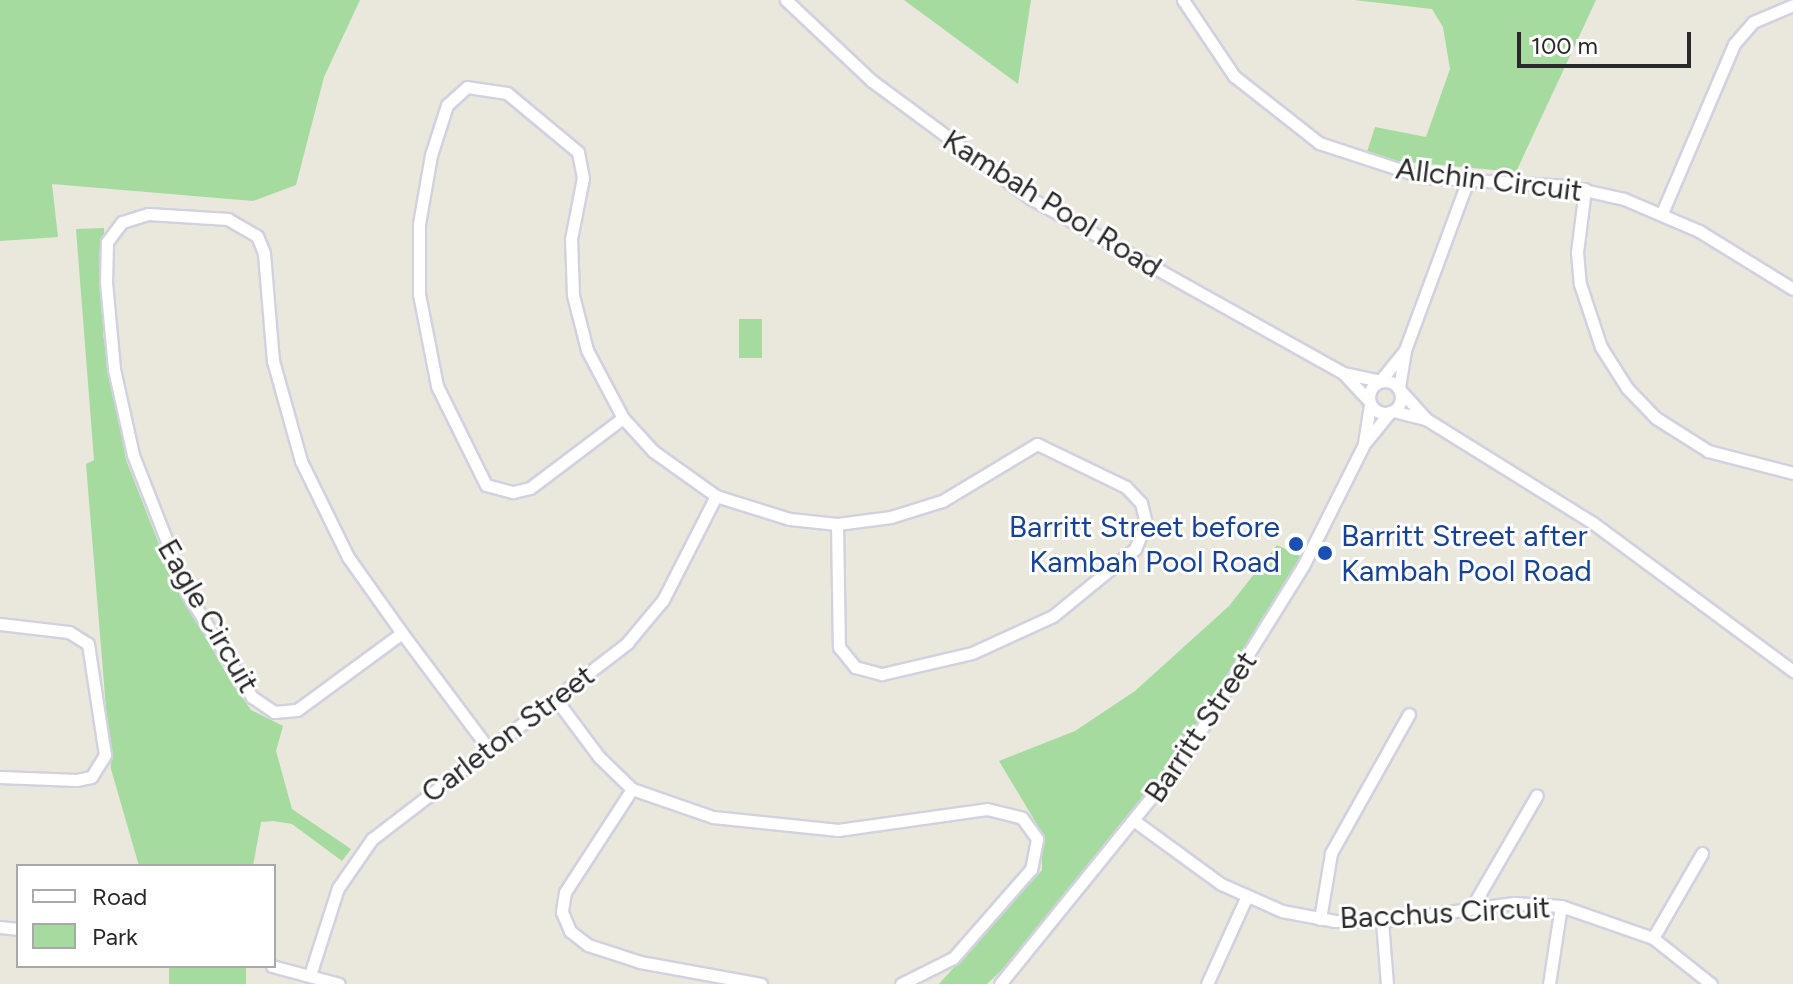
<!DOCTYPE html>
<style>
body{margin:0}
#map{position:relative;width:1793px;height:984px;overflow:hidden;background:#eae7dc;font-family:Figtree,sans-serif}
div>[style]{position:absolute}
.green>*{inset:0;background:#a5db9e;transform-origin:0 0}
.roads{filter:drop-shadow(2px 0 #d2d1e0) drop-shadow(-2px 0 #d2d1e0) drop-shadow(0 2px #d2d1e0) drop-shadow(0 -2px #d2d1e0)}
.minor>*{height:11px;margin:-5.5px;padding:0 5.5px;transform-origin:5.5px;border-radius:5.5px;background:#fff}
.minor>.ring{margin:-5.5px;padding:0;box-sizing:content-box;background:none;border:11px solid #fff;border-radius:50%}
.dots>*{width:22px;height:22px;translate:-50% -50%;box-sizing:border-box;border:4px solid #fff;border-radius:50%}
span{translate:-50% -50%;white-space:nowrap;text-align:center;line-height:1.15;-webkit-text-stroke:6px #fff;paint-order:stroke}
.street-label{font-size:30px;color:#292929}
.transit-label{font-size:30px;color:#164399}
.right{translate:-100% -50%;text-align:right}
.left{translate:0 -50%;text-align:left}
.legend{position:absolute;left:16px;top:864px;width:260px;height:104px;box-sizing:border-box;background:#fff;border:2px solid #a9a9a9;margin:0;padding:10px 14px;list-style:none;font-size:24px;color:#292929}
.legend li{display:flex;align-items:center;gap:16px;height:40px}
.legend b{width:40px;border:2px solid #a9a9a9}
.scale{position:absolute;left:1517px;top:32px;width:174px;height:36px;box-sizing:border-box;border:4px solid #292929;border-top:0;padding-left:10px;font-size:24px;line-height:28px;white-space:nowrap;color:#292929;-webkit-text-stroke:6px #fff;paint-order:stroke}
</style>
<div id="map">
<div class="green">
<div style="clip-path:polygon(0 0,360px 0,324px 77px,296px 185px,253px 201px,52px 184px,58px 237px,0 241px)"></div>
<div style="clip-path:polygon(904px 0,1031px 0,1018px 84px)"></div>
<div style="clip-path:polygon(1354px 0,1596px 0,1516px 172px,1365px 158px,1375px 127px,1426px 137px,1450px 69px,1443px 27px,1432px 9px)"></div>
<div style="clip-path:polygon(104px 228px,103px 335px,126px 460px,173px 580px,230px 680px,251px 710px,283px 726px,276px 751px,292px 809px,351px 849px,342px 861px,292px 824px,273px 821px,261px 822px,253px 866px,139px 866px,111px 769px,86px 464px,94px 460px,76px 229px)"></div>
<div style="left:762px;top:319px;width:39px;height:23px;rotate:90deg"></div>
<div style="clip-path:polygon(1277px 545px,1302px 557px,1233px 677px,1132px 821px,1049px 925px,987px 984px,939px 984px,1042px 870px,1041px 831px,999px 761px,1075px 731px,1135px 691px,1229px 606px)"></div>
<div style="left:169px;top:966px;width:77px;height:19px"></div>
</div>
<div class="roads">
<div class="minor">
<div style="left:786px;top:0;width:118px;rotate:43.3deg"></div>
<div style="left:872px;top:81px;width:197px;rotate:36.5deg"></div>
<div style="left:1030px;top:198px;width:359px;rotate:29.2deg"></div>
<div style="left:1343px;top:373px;width:38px;rotate:12deg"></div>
<div style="left:1183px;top:0;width:92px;rotate:56.1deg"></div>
<div style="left:1234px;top:76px;width:108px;rotate:38.2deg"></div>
<div style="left:1319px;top:143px;width:109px;rotate:18.1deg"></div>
<div style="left:1423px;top:177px;width:143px;rotate:3.6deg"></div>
<div style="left:1566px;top:186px;width:59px;rotate:12.6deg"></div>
<div style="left:1624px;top:199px;width:82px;rotate:23.1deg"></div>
<div style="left:1699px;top:231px;width:110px;rotate:31.7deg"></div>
<div style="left:1585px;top:189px;width:64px;rotate:97.2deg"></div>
<div style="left:1577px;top:252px;width:32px;rotate:85deg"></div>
<div style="left:1580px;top:284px;width:66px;rotate:71.6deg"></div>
<div style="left:1601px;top:347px;width:49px;rotate:57.6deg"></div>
<div style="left:1627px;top:388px;width:42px;rotate:46deg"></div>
<div style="left:1656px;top:418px;width:62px;rotate:32.4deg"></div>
<div style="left:1708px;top:451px;width:88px;rotate:14.5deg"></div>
<div style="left:1662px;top:213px;width:184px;rotate:-66.9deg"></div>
<div style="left:1734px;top:44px;width:29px;rotate:-49deg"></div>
<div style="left:1753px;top:22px;width:43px;rotate:-23deg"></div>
<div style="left:1343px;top:373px;width:38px;rotate:47deg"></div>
<div class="ring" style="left:1369px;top:381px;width:21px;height:21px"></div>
<div style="left:1380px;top:381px;width:38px;rotate:-51deg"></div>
<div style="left:1399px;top:388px;width:38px;rotate:-81deg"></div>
<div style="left:1405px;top:350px;width:179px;rotate:-69.7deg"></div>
<div style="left:1400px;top:390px;width:39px;rotate:48deg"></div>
<div style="left:1426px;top:419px;width:197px;rotate:31.9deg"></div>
<div style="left:1593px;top:523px;width:249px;rotate:36.5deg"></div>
<div style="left:1393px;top:411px;width:34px;rotate:14deg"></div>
<div style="left:623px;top:418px;width:77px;rotate:-117.9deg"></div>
<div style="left:587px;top:350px;width:57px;rotate:-104.3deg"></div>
<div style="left:573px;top:295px;width:56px;rotate:-92deg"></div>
<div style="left:571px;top:239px;width:62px;rotate:-78.9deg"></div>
<div style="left:583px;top:178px;width:26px;rotate:-101deg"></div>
<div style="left:578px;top:152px;width:92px;rotate:-140.3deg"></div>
<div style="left:507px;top:93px;width:40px;rotate:-171.5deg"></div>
<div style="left:467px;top:87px;width:27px;rotate:138deg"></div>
<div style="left:447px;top:105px;width:52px;rotate:107.7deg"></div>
<div style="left:431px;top:155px;width:70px;rotate:99.9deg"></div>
<div style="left:419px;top:224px;width:70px;rotate:90deg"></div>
<div style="left:419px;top:294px;width:94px;rotate:78.9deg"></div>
<div style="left:437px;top:386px;width:110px;rotate:63.7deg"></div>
<div style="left:486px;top:485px;width:28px;rotate:15deg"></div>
<div style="left:513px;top:492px;width:17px;rotate:-13deg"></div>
<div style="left:530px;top:488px;width:116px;rotate:-37deg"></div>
<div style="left:623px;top:418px;width:45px;rotate:47.7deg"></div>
<div style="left:653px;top:451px;width:77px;rotate:35.5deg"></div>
<div style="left:716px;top:496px;width:77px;rotate:17.3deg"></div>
<div style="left:790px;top:519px;width:47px;rotate:6.1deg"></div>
<div style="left:837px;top:524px;width:123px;rotate:89.1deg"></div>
<div style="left:839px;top:647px;width:26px;rotate:51deg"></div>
<div style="left:855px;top:667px;width:28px;rotate:15deg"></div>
<div style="left:882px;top:674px;width:92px;rotate:-13.1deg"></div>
<div style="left:972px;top:653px;width:89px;rotate:-24.6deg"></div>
<div style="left:1053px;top:616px;width:106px;rotate:-39.3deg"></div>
<div style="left:1135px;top:549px;width:28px;rotate:-67deg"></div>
<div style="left:1146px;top:523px;width:21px;rotate:-104deg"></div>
<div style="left:1141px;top:503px;width:22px;rotate:-133deg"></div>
<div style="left:1126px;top:487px;width:99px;rotate:-154.2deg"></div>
<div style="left:1037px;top:444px;width:111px;rotate:149deg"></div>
<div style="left:942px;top:501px;width:53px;rotate:162.6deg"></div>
<div style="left:891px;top:517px;width:54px;rotate:172.6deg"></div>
<div style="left:1364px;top:443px;width:39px;rotate:-81deg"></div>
<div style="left:0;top:624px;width:69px;rotate:6.6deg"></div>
<div style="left:69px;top:632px;width:22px;rotate:32deg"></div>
<div style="left:88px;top:644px;width:112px;rotate:81.3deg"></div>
<div style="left:105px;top:755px;width:26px;rotate:122deg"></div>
<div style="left:91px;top:777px;width:14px;rotate:168deg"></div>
<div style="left:77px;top:780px;width:77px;rotate:-177.8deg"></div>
<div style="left:402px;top:633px;width:93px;rotate:-125.4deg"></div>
<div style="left:348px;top:557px;width:107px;rotate:-116.1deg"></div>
<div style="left:301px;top:461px;width:104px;rotate:-105.6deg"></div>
<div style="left:273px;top:361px;width:108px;rotate:-94.8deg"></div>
<div style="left:264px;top:253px;width:18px;rotate:-112deg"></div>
<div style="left:257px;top:236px;width:34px;rotate:-150deg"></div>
<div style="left:228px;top:219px;width:80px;rotate:-176.4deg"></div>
<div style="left:148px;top:214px;width:27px;rotate:163deg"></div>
<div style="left:122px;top:222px;width:25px;rotate:127deg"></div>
<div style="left:107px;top:242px;width:40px;rotate:91.4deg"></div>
<div style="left:106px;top:282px;width:87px;rotate:84.7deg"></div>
<div style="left:114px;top:369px;width:88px;rotate:77.5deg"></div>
<div style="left:133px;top:455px;width:148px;rotate:68.6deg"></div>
<div style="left:187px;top:593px;width:123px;rotate:58deg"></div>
<div style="left:252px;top:697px;width:27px;rotate:34deg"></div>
<div style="left:274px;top:712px;width:23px;rotate:-5deg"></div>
<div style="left:297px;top:710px;width:130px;rotate:-36.3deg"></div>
<div style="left:402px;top:633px;width:144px;rotate:53.2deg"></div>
<div style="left:555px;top:698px;width:74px;rotate:53.3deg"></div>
<div style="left:599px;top:757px;width:46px;rotate:44.1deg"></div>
<div style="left:632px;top:789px;width:86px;rotate:19.1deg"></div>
<div style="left:713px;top:817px;width:126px;rotate:5.9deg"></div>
<div style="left:838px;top:830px;width:150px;rotate:-8deg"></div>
<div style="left:987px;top:809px;width:36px;rotate:14deg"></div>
<div style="left:1022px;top:818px;width:26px;rotate:54deg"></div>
<div style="left:1037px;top:839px;width:31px;rotate:101deg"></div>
<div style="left:1031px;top:869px;width:118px;rotate:131.2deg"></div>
<div style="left:953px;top:958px;width:58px;rotate:153.4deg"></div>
<div style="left:632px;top:789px;width:123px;rotate:123deg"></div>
<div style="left:565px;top:892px;width:20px;rotate:99deg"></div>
<div style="left:562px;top:912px;width:21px;rotate:67deg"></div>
<div style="left:570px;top:931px;width:23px;rotate:38deg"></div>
<div style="left:588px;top:945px;width:55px;rotate:18.1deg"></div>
<div style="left:640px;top:962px;width:123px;rotate:10.3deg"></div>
<div style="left:1136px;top:822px;width:105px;rotate:36.1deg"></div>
<div style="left:1221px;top:884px;width:67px;rotate:23.9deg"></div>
<div style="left:1282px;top:911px;width:54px;rotate:10.7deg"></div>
<div style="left:1335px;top:921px;width:47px"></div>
<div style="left:1382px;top:921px;width:133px;rotate:-7.8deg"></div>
<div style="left:1514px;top:903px;width:47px;rotate:3.7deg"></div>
<div style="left:1561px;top:906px;width:97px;rotate:19.2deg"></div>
<div style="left:1653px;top:938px;width:74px;rotate:38.4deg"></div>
<div style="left:1472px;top:907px;width:129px;rotate:-59.9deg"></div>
<div style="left:1320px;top:919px;width:67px;rotate:-80.5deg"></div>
<div style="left:1331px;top:853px;width:159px;rotate:-60.7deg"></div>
<div style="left:1382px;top:921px;width:63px;rotate:85.5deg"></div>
<div style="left:0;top:927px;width:18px;rotate:6deg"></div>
<div style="left:1653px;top:938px;width:98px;rotate:-60deg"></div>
<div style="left:272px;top:966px;width:69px;rotate:15deg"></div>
<div style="left:310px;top:975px;width:91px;rotate:-72.2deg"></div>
<div style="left:338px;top:888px;width:60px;rotate:-55.2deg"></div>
<div style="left:372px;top:839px;width:322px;rotate:-37.5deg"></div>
<div style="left:627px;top:643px;width:56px;rotate:-50.1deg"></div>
<div style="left:663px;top:600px;width:117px;rotate:-63deg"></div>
<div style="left:1000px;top:984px;width:296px;rotate:-51deg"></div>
<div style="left:1186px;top:754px;width:221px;rotate:-58.1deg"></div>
<div style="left:1303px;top:566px;width:136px;rotate:-63.4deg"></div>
<div style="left:1364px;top:444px;width:41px;rotate:-50.9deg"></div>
<div style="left:1207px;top:984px;width:94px;rotate:-65.6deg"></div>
<div style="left:1549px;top:984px;width:79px;rotate:-81.3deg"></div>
</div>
</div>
<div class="dots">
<div style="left:1296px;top:544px;background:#1a4fb4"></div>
<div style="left:1325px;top:553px;background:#1a4fb4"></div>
</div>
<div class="street-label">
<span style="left:1489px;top:180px;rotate:7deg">Allchin Circuit</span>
<span style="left:1052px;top:204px;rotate:32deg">Kambah Pool Road</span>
<span style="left:208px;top:616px;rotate:60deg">Eagle Circuit</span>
<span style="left:1201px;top:727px;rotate:-56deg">Barritt Street</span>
<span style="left:508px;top:734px;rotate:-37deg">Carleton Street</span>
<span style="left:1445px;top:913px;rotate:-3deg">Bacchus Circuit</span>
</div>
<div class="transit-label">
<span class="right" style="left:1280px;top:544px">Barritt Street before<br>Kambah Pool Road</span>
<span class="left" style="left:1341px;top:553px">Barritt Street after<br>Kambah Pool Road</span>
</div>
<ul class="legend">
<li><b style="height:10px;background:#fff"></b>Road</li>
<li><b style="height:22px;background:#a5db9e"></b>Park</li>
</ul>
<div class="scale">100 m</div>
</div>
